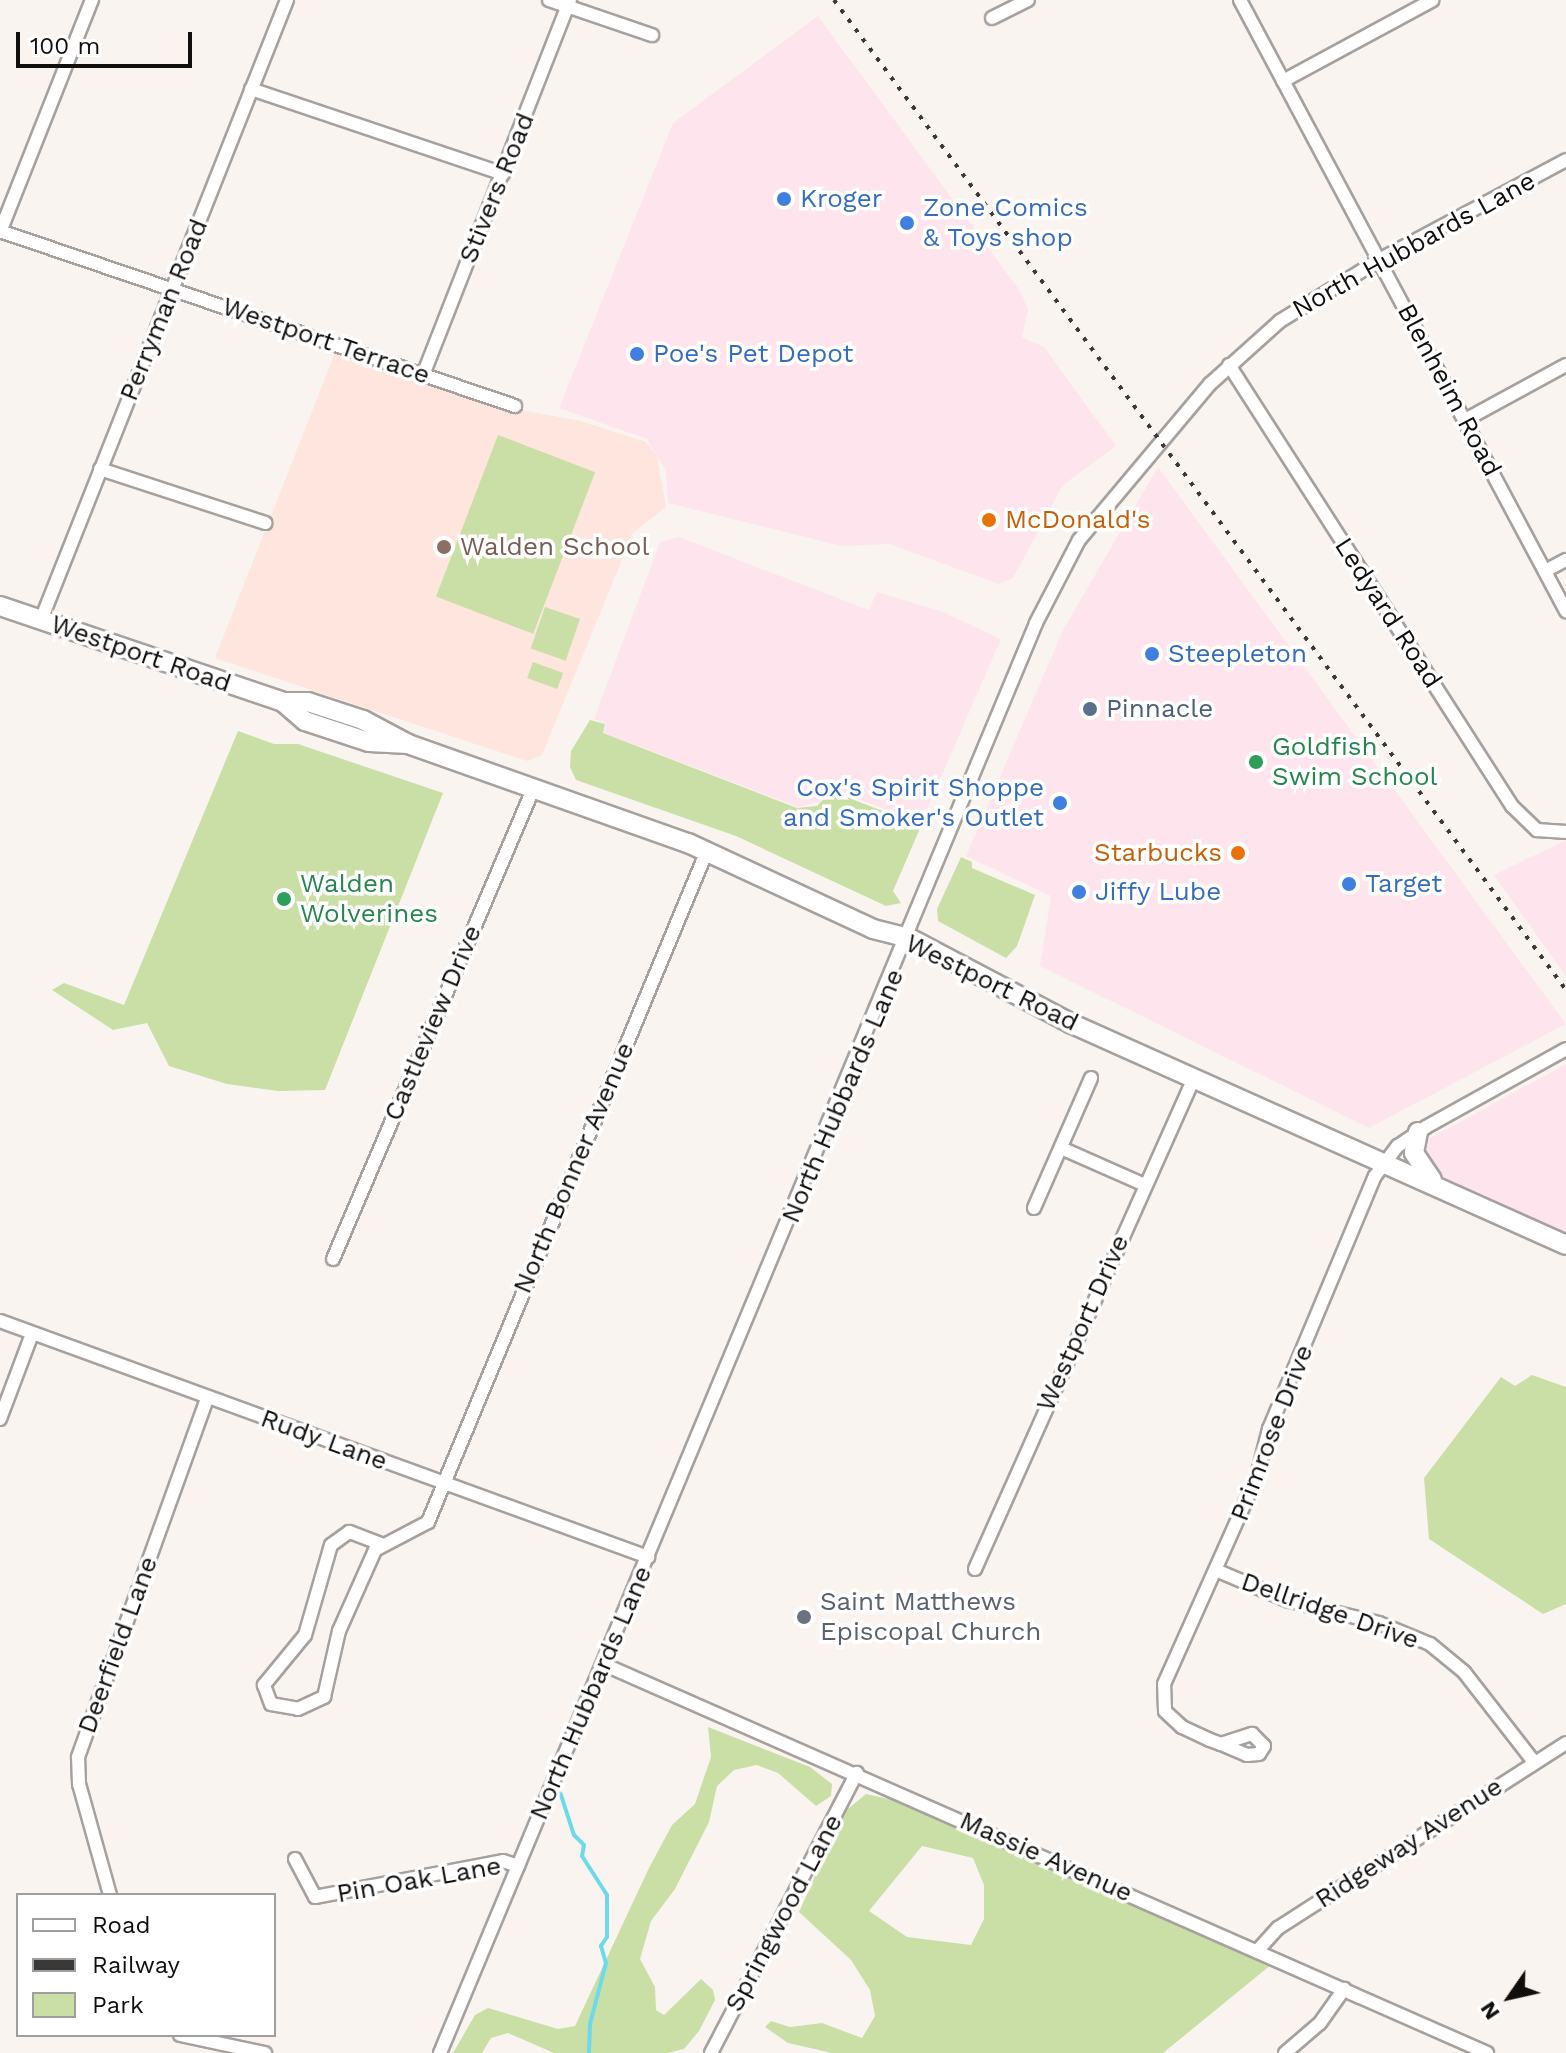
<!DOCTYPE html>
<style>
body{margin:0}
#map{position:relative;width:1566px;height:2053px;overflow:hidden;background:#faf4f1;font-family:"Work Sans",sans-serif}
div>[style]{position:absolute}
.commercial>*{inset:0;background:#fde4ed}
.education>*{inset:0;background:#fee5dd}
.green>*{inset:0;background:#cadfa5;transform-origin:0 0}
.stream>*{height:4px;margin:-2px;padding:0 2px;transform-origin:2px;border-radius:2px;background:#6cdaeb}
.roads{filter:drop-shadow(2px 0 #a6a19e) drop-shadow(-2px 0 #a6a19e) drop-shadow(0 2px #a6a19e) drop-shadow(0 -2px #a6a19e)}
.street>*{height:12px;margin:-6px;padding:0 6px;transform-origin:6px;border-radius:6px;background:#fff}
.secondary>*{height:18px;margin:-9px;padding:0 9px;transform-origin:9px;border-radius:9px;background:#fff}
.rail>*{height:4px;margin-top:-2px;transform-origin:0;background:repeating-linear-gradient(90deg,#3b3938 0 4px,transparent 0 12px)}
.dots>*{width:22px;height:22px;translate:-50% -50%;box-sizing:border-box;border:4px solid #fff;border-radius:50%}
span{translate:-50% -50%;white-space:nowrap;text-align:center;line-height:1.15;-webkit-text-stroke:7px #fff;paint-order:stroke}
.street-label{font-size:26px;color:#100f0e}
.shop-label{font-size:26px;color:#366cbe}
.left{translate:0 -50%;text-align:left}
.right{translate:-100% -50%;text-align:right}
.food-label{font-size:26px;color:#c56008}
.education-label{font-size:26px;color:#785e54}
.service-label{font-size:26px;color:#4e5e75}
.leisure-label{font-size:26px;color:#27864d}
.worship-label{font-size:26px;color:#5b616d}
.legend{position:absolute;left:16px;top:1893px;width:260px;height:144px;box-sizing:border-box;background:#fff;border:2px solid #9f9f9f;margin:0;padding:10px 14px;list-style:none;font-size:24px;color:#100f0e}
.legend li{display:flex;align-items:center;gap:16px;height:40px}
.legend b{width:40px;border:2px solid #9f9f9f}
.north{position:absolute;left:1470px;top:1957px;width:80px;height:80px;-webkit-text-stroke:6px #fff;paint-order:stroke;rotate:236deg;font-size:22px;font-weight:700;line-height:32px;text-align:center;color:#100f0e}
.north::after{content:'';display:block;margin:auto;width:28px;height:36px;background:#100f0e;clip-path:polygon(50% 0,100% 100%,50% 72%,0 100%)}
.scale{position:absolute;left:16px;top:32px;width:176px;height:36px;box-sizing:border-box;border:4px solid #100f0e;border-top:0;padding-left:10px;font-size:24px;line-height:28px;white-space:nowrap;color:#100f0e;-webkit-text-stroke:6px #fff;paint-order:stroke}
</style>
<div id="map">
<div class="commercial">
<div style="clip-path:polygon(818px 16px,1020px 291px,1028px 309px,1022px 337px,1044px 347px,1116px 446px,1063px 485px,1013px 578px,998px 584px,890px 544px,841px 546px,668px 503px,666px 471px,647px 439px,559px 408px,673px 123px)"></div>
<div style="clip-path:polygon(1158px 467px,1566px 1024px,1369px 1128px,1040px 966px,1051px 896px,966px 856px,1063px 630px)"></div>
<div style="clip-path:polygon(679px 537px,869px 610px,877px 592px,943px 612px,1001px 639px,921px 823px,831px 789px,819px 802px,798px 807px,604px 733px,606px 723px,594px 719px,660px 542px)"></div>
<div style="clip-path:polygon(1566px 840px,1566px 976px,1494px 875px)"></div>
<div style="clip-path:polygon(1566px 1064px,1566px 1237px,1432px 1174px,1421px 1155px,1425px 1141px)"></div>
</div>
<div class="education">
<div style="clip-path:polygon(335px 353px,515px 409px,581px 421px,646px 442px,657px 456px,666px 507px,633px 533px,542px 755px,527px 761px,215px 658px)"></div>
</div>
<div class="green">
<div style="left:498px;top:435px;width:104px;height:173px;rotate:21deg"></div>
<div style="left:545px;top:607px;width:37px;height:44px;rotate:19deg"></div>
<div style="left:533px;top:662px;width:32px;height:17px;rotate:20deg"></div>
<div style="clip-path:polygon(590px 720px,605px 724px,603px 733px,797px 808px,817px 806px,831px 791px,921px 826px,893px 891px,901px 903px,886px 906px,736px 836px,576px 780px,570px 767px,571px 751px)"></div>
<div style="clip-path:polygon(238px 731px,274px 744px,298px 744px,443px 793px,325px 1090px,278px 1091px,227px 1084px,169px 1066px,147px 1023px,113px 1030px,52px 990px,64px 983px,124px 1005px)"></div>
<div style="clip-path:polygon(961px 857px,972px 862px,972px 868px,1035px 895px,1017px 946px,1006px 958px,938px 921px,937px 909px)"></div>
<div style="clip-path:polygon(1532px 1375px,1566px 1387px,1566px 1604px,1543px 1614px,1429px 1539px,1424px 1478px,1501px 1377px,1515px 1386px)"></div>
<div style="clip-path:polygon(708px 1727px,810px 1767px,832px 1784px,831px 1796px,816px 1806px,778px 1773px,757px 1765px,734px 1770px,717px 1786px,709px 1822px,675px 1889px,651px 1921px,640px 1959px,655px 1987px,656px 2010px,664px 2015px,701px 1979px,713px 1990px,715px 2000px,699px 2031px,684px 2049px,667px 2053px,554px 2053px,508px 2033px,491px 2038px,482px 2053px,453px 2053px,475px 2015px,488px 2008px,558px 2029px,575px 2026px,649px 1868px,672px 1825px,695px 1804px,711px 1757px)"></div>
<div style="clip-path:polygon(evenodd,866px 1794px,894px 1800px,1272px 1964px,1163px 2053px,832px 2053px,788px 2043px,765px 2027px,771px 2021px,790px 2027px,822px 2023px,862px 2038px,875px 2016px,870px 1990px,851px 1960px,799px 1912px,843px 1813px,866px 1794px,922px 1846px,973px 1858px,984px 1885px,984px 1919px,971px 1945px,907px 1937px,869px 1911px,922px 1846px)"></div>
</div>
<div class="stream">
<div style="left:560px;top:1792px;width:45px;rotate:72deg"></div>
<div style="left:574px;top:1835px;width:14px;rotate:45deg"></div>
<div style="left:584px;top:1845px;width:11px;rotate:100deg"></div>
<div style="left:582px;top:1856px;width:46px;rotate:57.3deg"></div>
<div style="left:607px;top:1895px;width:42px;rotate:90deg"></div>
<div style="left:607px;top:1937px;width:11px;rotate:124deg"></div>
<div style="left:601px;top:1946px;width:18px;rotate:74deg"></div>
<div style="left:606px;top:1963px;width:63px;rotate:104.7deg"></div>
<div style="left:590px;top:2024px;width:29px;rotate:92deg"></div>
</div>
<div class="roads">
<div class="street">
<div style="left:549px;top:0;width:109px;rotate:18.8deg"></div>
<div style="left:1240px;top:0;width:693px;rotate:61.92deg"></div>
<div style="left:992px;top:18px;width:40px;rotate:-26.6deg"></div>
<div style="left:1283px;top:81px;width:170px;rotate:-28.4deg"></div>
<div style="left:251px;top:89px;width:266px;rotate:18.6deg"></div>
<div style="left:0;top:231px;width:544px;rotate:18.77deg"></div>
<div style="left:0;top:232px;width:250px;rotate:-68.4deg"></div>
<div style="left:1229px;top:365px;width:524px;rotate:57.31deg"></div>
<div style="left:1512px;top:806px;width:35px;rotate:44deg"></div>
<div style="left:1537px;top:830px;width:29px;rotate:4deg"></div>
<div style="left:423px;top:375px;width:403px;rotate:-68.6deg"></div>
<div style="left:1465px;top:420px;width:115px;rotate:-28.6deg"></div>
<div style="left:100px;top:469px;width:174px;rotate:18.1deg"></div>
<div style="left:1545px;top:571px;width:24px;rotate:-28deg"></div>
<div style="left:41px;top:620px;width:667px;rotate:-68.36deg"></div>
<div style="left:1061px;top:1148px;width:92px;rotate:23.8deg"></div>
<div style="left:1034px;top:1208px;width:142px;rotate:-66.3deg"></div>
<div style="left:333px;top:1259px;width:513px;rotate:-66.93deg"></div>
<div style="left:0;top:1321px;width:690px;rotate:20.01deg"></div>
<div style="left:0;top:1419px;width:91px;rotate:-69.4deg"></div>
<div style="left:381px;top:1544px;width:34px;rotate:-159deg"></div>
<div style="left:349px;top:1532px;width:22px;rotate:144deg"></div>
<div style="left:331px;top:1545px;width:94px;rotate:106.1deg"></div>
<div style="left:305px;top:1635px;width:65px;rotate:129.4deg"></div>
<div style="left:264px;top:1685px;width:20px;rotate:70deg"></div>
<div style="left:271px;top:1704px;width:27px;rotate:10deg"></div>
<div style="left:298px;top:1709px;width:29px;rotate:-25deg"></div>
<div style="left:324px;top:1697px;width:68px;rotate:-77.2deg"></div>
<div style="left:339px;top:1631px;width:89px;rotate:-66deg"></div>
<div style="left:375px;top:1550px;width:60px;rotate:-27.8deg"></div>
<div style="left:428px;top:1522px;width:724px;rotate:-67.43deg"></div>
<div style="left:975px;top:1569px;width:538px;rotate:-65.96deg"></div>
<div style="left:1218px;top:1571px;width:77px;rotate:22.9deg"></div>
<div style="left:1289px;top:1601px;width:93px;rotate:13.7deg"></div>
<div style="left:1379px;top:1623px;width:55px;rotate:22.4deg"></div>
<div style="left:1430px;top:1644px;width:44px;rotate:39.5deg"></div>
<div style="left:1464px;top:1672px;width:114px;rotate:52.1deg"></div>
<div style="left:603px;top:1664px;width:966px;rotate:23.75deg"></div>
<div style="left:1221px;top:1744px;width:33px;rotate:-18deg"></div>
<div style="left:1252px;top:1734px;width:17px;rotate:45deg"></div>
<div style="left:1264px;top:1746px;width:9px;rotate:122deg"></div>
<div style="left:1259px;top:1754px;width:12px;rotate:175deg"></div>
<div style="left:1247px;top:1755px;width:28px;rotate:-157deg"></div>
<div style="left:1221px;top:1744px;width:12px;rotate:-160deg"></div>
<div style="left:1210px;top:1740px;width:31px;rotate:-155deg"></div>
<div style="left:1182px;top:1727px;width:23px;rotate:-137deg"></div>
<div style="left:1165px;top:1711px;width:27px;rotate:-92deg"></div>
<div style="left:1164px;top:1684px;width:228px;rotate:-65.9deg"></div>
<div style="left:1257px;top:1476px;width:49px;rotate:-75.7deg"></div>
<div style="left:1269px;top:1429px;width:274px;rotate:-67.3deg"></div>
<div style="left:1375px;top:1176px;width:38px;rotate:-53deg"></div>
<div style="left:1398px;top:1146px;width:34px;rotate:-34deg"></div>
<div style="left:1426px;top:1127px;width:160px;rotate:-29.1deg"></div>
<div style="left:295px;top:1859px;width:43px;rotate:62.2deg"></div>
<div style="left:315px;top:1897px;width:191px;rotate:-10.8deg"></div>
<div style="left:503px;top:1861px;width:16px;rotate:18deg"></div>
<div style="left:110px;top:1895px;width:115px;rotate:-105.6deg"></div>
<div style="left:79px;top:1784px;width:27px;rotate:-92deg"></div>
<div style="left:78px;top:1757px;width:381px;rotate:-70.2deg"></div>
<div style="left:1258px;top:1950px;width:30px;rotate:-48deg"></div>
<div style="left:1278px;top:1928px;width:342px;rotate:-32.7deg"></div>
<div style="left:180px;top:2035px;width:87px;rotate:12deg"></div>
<div style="left:440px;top:2053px;width:1549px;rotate:-67.37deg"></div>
<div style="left:1036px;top:623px;width:93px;rotate:-62.6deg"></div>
<div style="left:1079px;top:540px;width:204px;rotate:-50deg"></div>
<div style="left:1210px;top:384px;width:94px;rotate:-42deg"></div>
<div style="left:1280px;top:321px;width:116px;rotate:-31.6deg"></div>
<div style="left:1379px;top:260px;width:212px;rotate:-28.1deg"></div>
<div style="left:711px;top:2053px;width:316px;rotate:-62.5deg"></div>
<div style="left:1285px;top:2053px;width:46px;rotate:-40.6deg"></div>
<div style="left:1320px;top:2023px;width:42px;rotate:-54.8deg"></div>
</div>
<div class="secondary">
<div style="left:0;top:606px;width:299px;rotate:18.7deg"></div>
<div style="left:283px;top:702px;width:25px"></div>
<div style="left:308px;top:702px;width:58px;rotate:18.1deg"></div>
<div style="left:363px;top:720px;width:51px;rotate:28.1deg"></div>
<div style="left:283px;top:702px;width:29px;rotate:41deg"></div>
<div style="left:305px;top:721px;width:67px;rotate:18.2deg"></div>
<div style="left:369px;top:742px;width:39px;rotate:3deg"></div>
<div style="left:408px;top:744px;width:297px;rotate:19.5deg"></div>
<div style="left:688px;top:843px;width:204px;rotate:24.9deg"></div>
<div style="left:873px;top:929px;width:37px;rotate:14deg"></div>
<div style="left:909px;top:938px;width:182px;rotate:27.8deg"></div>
<div style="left:1070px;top:1023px;width:543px;rotate:24.11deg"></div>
<div style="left:1418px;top:1132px;width:21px;rotate:101deg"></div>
<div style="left:1414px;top:1153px;width:32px;rotate:56deg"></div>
</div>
</div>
<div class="rail">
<div style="left:834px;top:0;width:1231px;rotate:53.52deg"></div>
</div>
<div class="dots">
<div style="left:784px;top:199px;background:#3f7fe0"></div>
<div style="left:907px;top:223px;background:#3f7fe0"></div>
<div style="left:637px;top:354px;background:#3f7fe0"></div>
<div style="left:989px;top:520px;background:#e8710a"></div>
<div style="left:444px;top:547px;background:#8d6e63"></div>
<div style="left:1152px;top:654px;background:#3f7fe0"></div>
<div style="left:1090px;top:709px;background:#5c6f8a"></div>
<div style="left:1256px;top:762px;background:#2e9e5b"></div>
<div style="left:1060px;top:803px;background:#3f7fe0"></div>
<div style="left:1238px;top:853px;background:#e8710a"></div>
<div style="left:1349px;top:884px;background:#3f7fe0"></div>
<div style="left:1079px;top:892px;background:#3f7fe0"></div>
<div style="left:284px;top:899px;background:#2e9e5b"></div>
<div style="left:804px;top:1617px;background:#6b7280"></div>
</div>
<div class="street-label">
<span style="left:497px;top:188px;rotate:-68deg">Stivers Road</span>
<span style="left:1414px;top:245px;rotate:-29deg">North Hubbards Lane</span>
<span style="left:164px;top:310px;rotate:-68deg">Perryman Road</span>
<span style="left:326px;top:341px;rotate:19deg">Westport Terrace</span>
<span style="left:1449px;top:390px;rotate:62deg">Blenheim Road</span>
<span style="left:1388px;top:613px;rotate:57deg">Ledyard Road</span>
<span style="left:141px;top:654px;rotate:19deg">Westport Road</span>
<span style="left:992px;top:983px;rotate:26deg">Westport Road</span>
<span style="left:433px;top:1023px;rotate:-67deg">Castleview Drive</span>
<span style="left:843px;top:1096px;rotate:-67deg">North Hubbards Lane</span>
<span style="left:574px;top:1168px;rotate:-67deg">North Bonner Avenue</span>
<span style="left:1083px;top:1323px;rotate:-66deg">Westport Drive</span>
<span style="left:1272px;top:1433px;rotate:-69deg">Primrose Drive</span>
<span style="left:324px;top:1440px;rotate:20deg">Rudy Lane</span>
<span style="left:1330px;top:1611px;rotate:19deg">Dellridge Drive</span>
<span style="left:118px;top:1645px;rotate:-70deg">Deerfield Lane</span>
<span style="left:591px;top:1693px;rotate:-67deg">North Hubbards Lane</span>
<span style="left:1409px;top:1843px;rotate:-33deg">Ridgeway Avenue</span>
<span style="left:1046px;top:1857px;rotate:24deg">Massie Avenue</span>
<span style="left:419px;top:1880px;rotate:-10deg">Pin Oak Lane</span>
<span style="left:784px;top:1913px;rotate:-62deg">Springwood Lane</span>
</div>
<div class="shop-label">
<span class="left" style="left:800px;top:199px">Kroger</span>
<span class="left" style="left:923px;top:223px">Zone Comics<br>&amp; Toys shop</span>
<span class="left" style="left:653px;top:354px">Poe's Pet Depot</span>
<span class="left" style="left:1168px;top:654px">Steepleton</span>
<span class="right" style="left:1044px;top:803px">Cox's Spirit Shoppe<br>and Smoker's Outlet</span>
<span class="left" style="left:1365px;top:884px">Target</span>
<span class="left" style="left:1095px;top:892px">Jiffy Lube</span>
</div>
<div class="food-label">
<span class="left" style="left:1005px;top:520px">McDonald's</span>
<span class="right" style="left:1222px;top:853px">Starbucks</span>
</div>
<div class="education-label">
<span class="left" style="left:460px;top:547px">Walden School</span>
</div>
<div class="service-label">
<span class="left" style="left:1106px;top:709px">Pinnacle</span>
</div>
<div class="leisure-label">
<span class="left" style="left:1272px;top:762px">Goldfish<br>Swim School</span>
<span class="left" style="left:300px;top:899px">Walden<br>Wolverines</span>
</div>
<div class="worship-label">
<span class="left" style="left:820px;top:1617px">Saint Matthews<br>Episcopal Church</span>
</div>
<ul class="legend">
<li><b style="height:10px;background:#fff"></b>Road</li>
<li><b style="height:10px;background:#3b3938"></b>Railway</li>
<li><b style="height:22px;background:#cadfa5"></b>Park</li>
</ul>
<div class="north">N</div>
<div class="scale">100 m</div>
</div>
